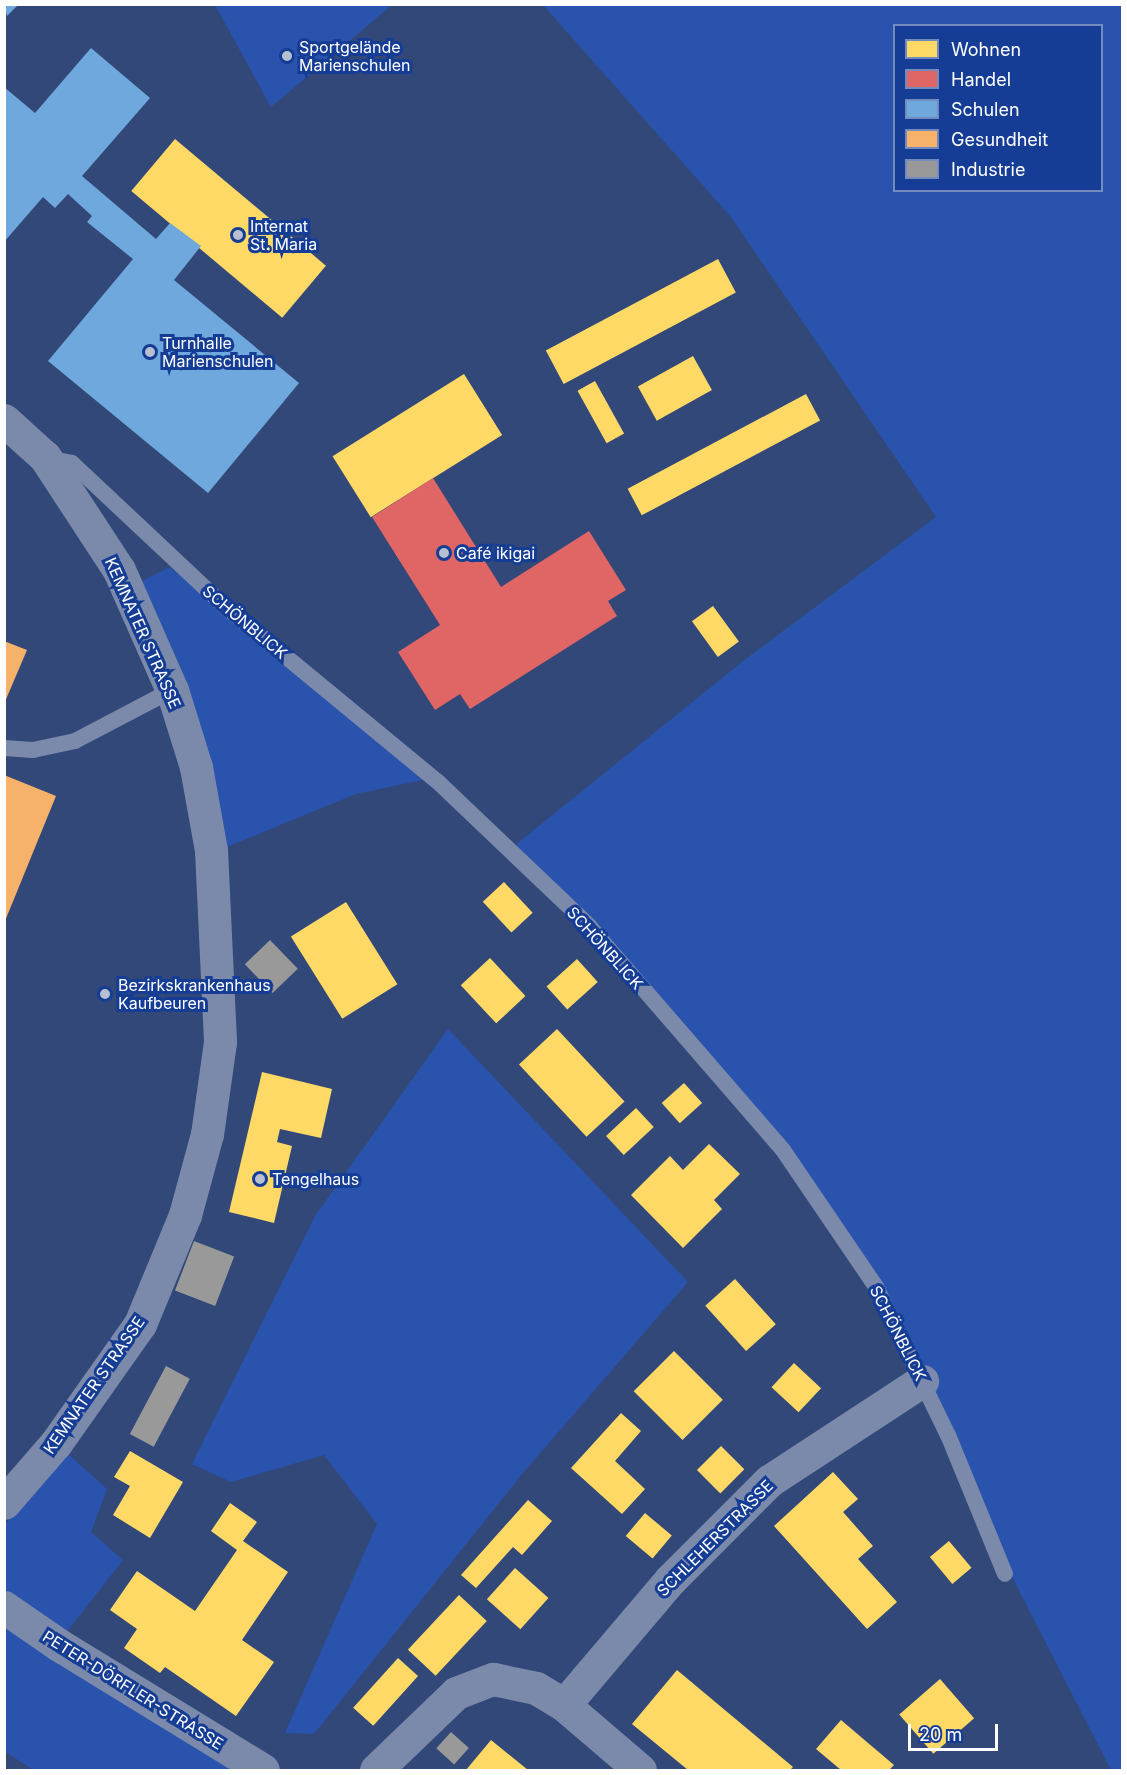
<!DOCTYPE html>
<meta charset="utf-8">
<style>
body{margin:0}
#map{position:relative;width:1127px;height:1775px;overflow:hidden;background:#324878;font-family:Inter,sans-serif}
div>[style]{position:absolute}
.green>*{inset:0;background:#2953ac}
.homes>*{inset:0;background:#ffd966;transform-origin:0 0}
.shops>*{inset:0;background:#e06666}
.schools>*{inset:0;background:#6fa8dc}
.health>*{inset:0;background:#f6b26b}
.industry>*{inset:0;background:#999;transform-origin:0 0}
.lane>*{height:16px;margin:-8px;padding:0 8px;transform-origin:8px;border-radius:8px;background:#7b8aab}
.street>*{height:33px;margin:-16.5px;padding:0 16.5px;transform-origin:16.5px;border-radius:16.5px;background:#7b8aab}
.dots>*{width:16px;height:16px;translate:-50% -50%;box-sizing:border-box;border:3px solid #153d95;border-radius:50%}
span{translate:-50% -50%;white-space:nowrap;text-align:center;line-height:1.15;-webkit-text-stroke:6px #153d95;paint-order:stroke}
.poi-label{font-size:16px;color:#fff}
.left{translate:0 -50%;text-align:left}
.street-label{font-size:16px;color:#fff}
.frame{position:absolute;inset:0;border:6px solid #fff;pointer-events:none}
.legend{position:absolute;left:893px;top:24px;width:210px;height:168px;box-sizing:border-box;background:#153d95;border:2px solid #738bbf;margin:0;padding:8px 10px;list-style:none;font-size:18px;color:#fff}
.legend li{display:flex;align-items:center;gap:12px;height:30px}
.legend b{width:30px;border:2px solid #738bbf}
.scale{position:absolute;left:908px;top:1724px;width:90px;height:27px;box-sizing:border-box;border:3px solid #fff;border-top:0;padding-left:8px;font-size:18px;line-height:21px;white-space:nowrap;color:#fff;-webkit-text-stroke:4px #153d95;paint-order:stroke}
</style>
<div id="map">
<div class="green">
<div style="clip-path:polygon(215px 5px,392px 5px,271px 107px)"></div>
<div style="clip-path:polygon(evenodd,543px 5px,1122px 5px,1122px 1770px,1111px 1770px,1009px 1571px,953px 1432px,786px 1145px,514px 846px,747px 658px,936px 517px,731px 217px,543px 5px,894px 26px,1102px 26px,1102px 190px,894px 190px,894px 26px)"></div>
<div style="clip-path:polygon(170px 567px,219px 607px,423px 780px,356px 794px,222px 849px,136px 584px)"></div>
<div style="clip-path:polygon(448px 1029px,688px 1282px,523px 1473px,314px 1734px,285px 1733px,377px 1524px,324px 1455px,231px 1482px,192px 1464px,315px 1216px)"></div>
<div style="clip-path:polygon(66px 1452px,107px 1489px,91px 1532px,123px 1560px,62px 1638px,5px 1597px,5px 1524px)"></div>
<div style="clip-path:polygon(4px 1620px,238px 1770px,34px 1770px,5px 1752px)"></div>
</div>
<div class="homes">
<div style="left:175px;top:139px;width:197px;height:68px;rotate:40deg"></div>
<div style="left:718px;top:259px;width:38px;height:195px;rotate:62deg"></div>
<div style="left:693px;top:356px;width:39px;height:63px;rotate:61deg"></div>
<div style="left:464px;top:374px;width:72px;height:155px;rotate:58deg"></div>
<div style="left:595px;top:381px;width:60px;height:20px;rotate:61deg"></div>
<div style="left:806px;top:394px;width:30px;height:202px;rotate:62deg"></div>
<div style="left:713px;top:606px;width:44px;height:26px;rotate:54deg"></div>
<div style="left:504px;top:882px;width:42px;height:29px;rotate:47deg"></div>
<div style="left:346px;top:902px;width:97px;height:65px;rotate:58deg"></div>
<div style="left:490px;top:958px;width:52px;height:40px;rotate:47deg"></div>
<div style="left:577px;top:959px;width:31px;height:41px;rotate:48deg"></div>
<div style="left:557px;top:1029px;width:99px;height:52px;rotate:47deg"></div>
<div style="clip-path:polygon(262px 1072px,332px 1089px,321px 1138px,280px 1129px,277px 1142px,292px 1146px,274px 1223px,229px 1212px)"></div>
<div style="left:684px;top:1083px;width:27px;height:30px;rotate:48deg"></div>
<div style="left:636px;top:1108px;width:26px;height:41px;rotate:47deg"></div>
<div style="clip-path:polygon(709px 1144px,740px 1174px,714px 1200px,722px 1209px,683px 1248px,631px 1195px,670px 1156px,683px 1170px)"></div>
<div style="left:735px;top:1279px;width:61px;height:40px;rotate:48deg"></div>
<div style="left:674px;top:1351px;width:69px;height:57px;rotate:45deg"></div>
<div style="left:794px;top:1363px;width:37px;height:33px;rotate:43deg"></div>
<div style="clip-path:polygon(621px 1413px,641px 1431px,615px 1461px,645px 1489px,622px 1514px,571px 1468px)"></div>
<div style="left:721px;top:1446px;width:33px;height:34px;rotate:45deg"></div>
<div style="clip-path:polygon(130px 1451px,183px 1482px,150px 1538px,113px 1515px,130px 1486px,114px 1477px)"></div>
<div style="clip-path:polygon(833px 1472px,858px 1499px,843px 1512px,873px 1546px,858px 1559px,897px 1602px,867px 1629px,774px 1526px)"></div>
<div style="clip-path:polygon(528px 1500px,552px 1521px,522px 1555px,513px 1547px,476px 1588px,461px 1575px)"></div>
<div style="clip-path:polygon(230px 1503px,257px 1522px,243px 1541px,288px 1572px,242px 1640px,274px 1662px,236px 1716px,165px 1667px,160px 1673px,124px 1648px,137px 1629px,110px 1610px,137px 1571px,195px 1611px,237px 1550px,211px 1531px)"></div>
<div style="left:645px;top:1513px;width:35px;height:30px;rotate:40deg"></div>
<div style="left:949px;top:1541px;width:35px;height:25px;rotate:50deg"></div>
<div style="left:515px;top:1568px;width:45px;height:42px;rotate:42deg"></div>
<div style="left:459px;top:1595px;width:38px;height:75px;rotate:43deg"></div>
<div style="left:398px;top:1658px;width:27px;height:67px;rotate:42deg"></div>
<div style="clip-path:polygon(677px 1670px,793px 1767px,790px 1770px,688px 1770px,632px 1724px)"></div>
<div style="left:940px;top:1679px;width:52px;height:54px;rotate:49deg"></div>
<div style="clip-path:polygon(841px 1720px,894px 1765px,889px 1770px,841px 1770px,816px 1749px)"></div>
<div style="clip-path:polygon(491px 1740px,528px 1770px,466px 1770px)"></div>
</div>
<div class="shops">
<div style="clip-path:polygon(433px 478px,501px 587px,589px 531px,626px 590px,608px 601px,617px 616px,470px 709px,460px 694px,435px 710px,398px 652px,440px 625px,372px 517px)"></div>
</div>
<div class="schools">
<div style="clip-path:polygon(4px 4px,19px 4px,7px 16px)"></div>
<div style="clip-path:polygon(91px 48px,150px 98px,82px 176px,156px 239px,170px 223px,201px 246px,174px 280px,299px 383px,208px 493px,48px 361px,133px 259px,87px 222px,92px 216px,68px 194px,55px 208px,43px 197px,4px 242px,4px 87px,35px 113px)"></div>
</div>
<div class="health">
<div style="clip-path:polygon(4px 641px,27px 650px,4px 704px)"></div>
<div style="clip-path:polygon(4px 775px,56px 796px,5px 921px,4px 921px)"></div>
</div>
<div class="industry">
<div style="left:270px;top:940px;width:40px;height:35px;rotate:46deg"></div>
<div style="left:194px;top:1241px;width:43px;height:53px;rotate:21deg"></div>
<div style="left:166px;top:1366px;width:27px;height:77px;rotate:28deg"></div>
<div style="left:451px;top:1732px;width:24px;height:22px;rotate:42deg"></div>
</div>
<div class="lane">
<div style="left:47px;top:458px;width:25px;rotate:11deg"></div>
<div style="left:72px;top:463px;width:206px;rotate:43.2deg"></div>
<div style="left:222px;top:604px;width:278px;rotate:39.5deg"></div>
<div style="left:437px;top:781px;width:210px;rotate:43.6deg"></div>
<div style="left:589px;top:926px;width:296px;rotate:49.1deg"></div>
<div style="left:783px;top:1150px;width:166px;rotate:55.8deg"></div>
<div style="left:876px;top:1287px;width:165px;rotate:64.1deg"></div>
<div style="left:948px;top:1435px;width:150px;rotate:67.7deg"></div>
<div style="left:4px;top:748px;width:29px;rotate:4deg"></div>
<div style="left:33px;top:750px;width:43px;rotate:-12.1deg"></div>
<div style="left:75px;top:741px;width:110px;rotate:-27.7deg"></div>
</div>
<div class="street">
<div style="left:4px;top:420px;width:55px;rotate:42.1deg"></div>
<div style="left:45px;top:457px;width:135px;rotate:56.8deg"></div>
<div style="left:119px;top:570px;width:131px;rotate:66.2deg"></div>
<div style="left:172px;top:690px;width:81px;rotate:72.7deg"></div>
<div style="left:196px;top:767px;width:84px;rotate:79.8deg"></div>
<div style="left:211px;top:850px;width:192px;rotate:87.3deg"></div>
<div style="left:220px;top:1042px;width:93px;rotate:98deg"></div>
<div style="left:207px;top:1134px;width:84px;rotate:105.2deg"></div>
<div style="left:185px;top:1215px;width:118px;rotate:112.4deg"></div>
<div style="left:140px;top:1324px;width:146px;rotate:125.2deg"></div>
<div style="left:56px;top:1443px;width:79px;rotate:130.9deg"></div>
<div style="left:4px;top:1607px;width:67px;rotate:34.6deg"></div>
<div style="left:59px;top:1645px;width:239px;rotate:31.5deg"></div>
<div style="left:564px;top:1705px;width:164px;rotate:-49.7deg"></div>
<div style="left:670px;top:1580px;width:140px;rotate:-45deg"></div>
<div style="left:769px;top:1481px;width:183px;rotate:-33.2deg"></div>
<div style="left:376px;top:1770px;width:111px;rotate:-43.9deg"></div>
<div style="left:456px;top:1693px;width:40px;rotate:-21deg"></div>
<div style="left:493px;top:1679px;width:44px;rotate:11.8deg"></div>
<div style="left:536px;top:1688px;width:33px;rotate:31deg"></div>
<div style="left:564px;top:1705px;width:100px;rotate:40.5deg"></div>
</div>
<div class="dots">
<div style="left:287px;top:56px;background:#b7bfd0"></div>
<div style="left:238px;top:235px;background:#b7bfd0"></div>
<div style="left:150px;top:352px;background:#b7bfd0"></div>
<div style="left:444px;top:553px;background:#b7bfd0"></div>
<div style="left:105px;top:994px;background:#b7bfd0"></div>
<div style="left:260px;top:1179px;background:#b7bfd0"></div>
</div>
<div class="poi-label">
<span class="left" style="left:299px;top:56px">Sportgelände<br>Marienschulen</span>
<span class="left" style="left:250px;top:235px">Internat<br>St. Maria</span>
<span class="left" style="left:162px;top:352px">Turnhalle<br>Marienschulen</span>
<span class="left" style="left:456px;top:553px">Café ikigai</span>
<span class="left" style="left:118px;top:994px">Bezirkskrankenhaus<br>Kaufbeuren</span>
<span class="left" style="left:272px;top:1179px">Tengelhaus</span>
</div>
<div class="street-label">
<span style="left:245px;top:622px;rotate:40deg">SCHÖNBLICK</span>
<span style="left:143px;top:633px;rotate:66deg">KEMNATER STRASSE</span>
<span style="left:605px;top:948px;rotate:48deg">SCHÖNBLICK</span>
<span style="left:898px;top:1333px;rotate:63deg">SCHÖNBLICK</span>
<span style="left:94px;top:1385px;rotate:-55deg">KEMNATER STRASSE</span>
<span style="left:715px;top:1538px;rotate:-45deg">SCHLEHERSTRASSE</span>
<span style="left:133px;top:1690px;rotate:32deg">PETER-DÖRFLER-STRASSE</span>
</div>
<div class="frame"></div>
<ul class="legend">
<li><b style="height:16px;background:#ffd966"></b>Wohnen</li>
<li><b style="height:16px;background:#e06666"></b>Handel</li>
<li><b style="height:16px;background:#6fa8dc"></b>Schulen</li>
<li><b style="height:16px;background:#f6b26b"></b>Gesundheit</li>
<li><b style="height:16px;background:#999"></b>Industrie</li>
</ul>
<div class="scale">20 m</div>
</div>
